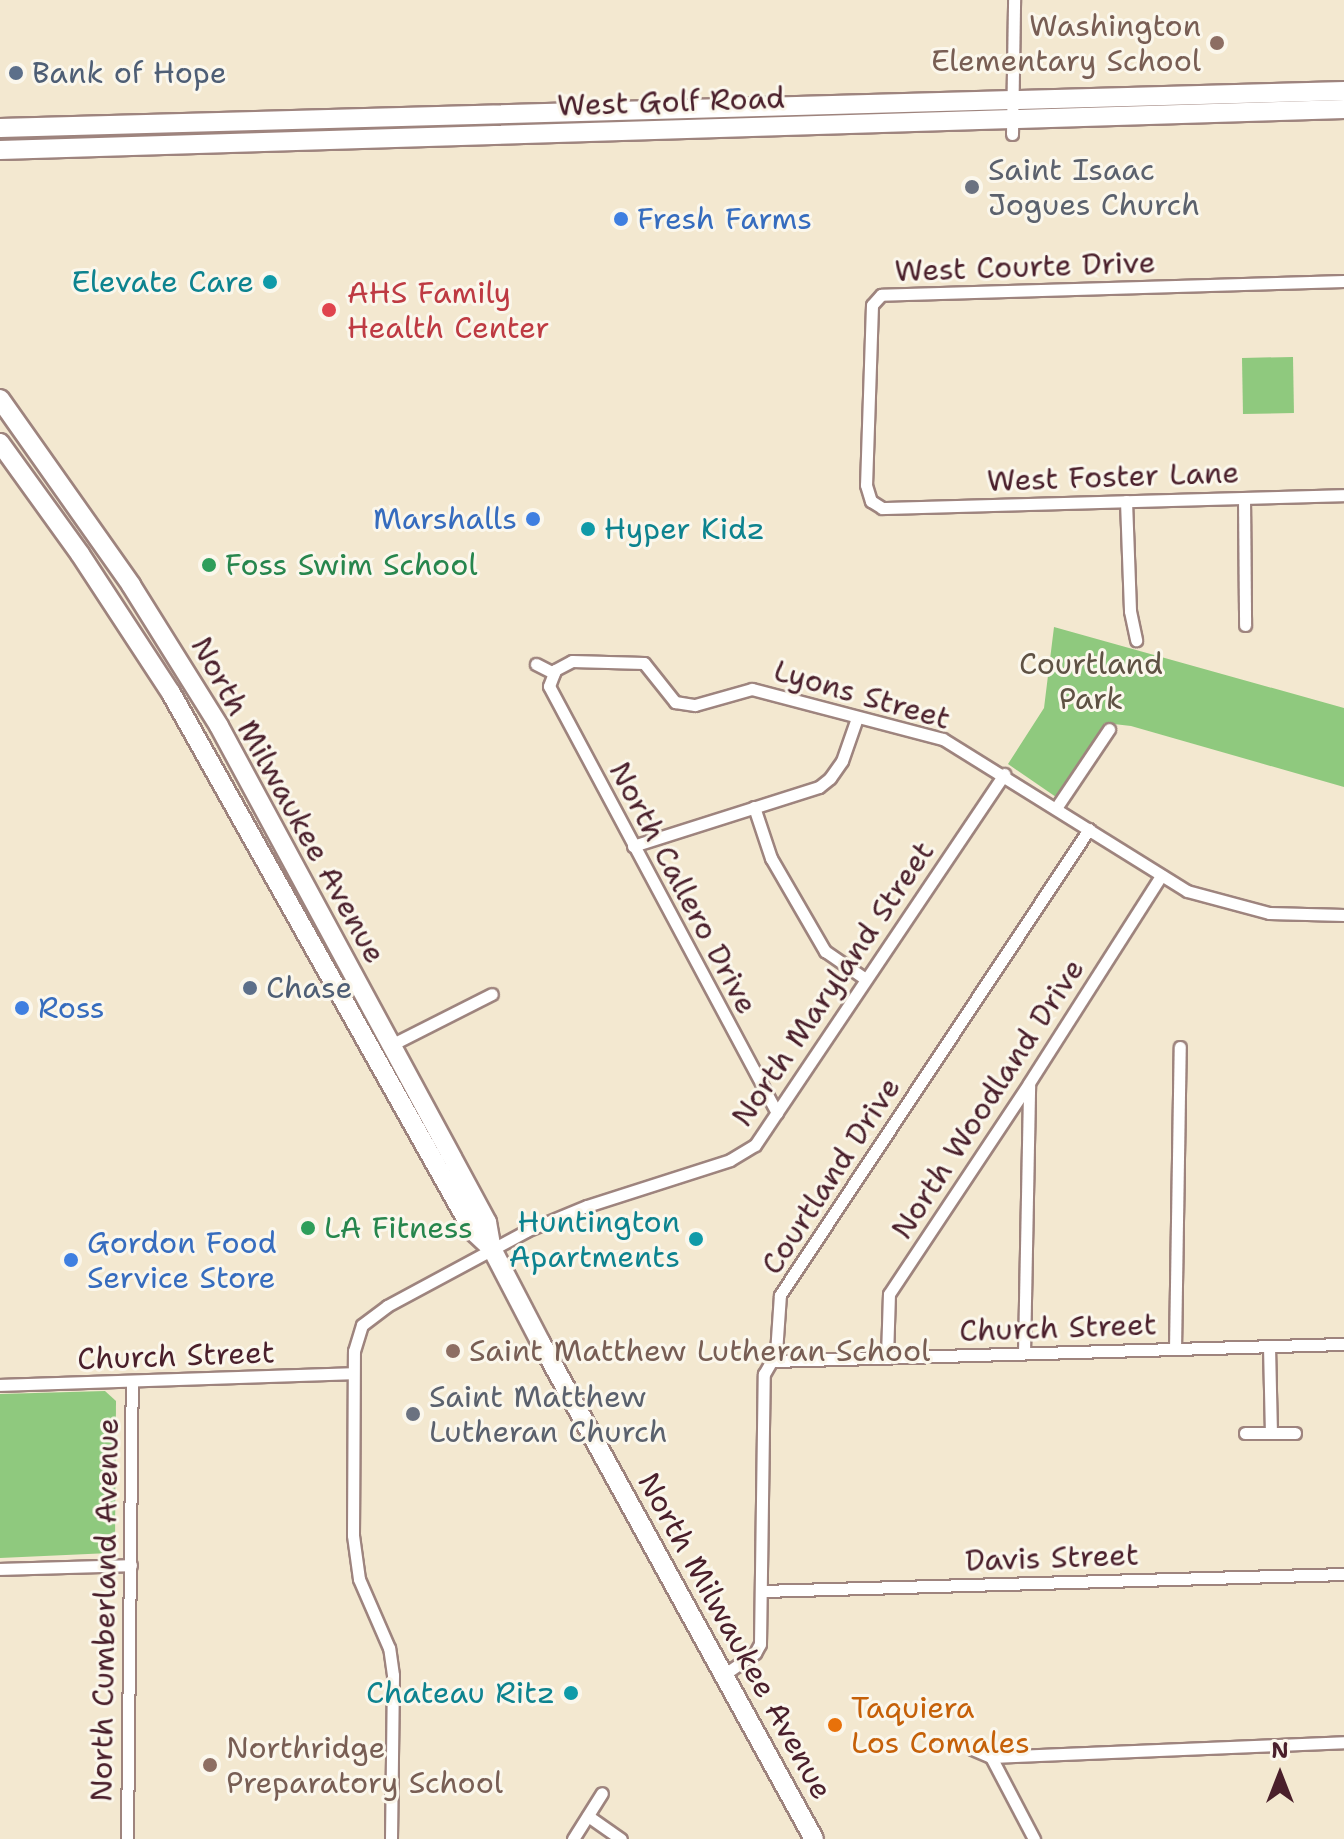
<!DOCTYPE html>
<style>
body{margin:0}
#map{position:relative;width:1344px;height:1839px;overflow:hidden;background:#f3e8d0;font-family:"Shantell Sans",sans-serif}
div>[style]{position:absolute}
.green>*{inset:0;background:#8fc97e;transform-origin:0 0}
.roads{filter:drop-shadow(2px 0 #9e847e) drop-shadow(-2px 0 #9e847e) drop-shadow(0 2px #9e847e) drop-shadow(0 -2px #9e847e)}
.street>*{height:11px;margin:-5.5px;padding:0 5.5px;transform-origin:5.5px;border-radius:5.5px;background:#fff}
.primary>*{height:18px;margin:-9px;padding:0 9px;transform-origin:9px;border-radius:9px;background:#fff}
.dots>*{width:22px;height:22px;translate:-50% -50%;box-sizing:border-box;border:4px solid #fbf7ec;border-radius:50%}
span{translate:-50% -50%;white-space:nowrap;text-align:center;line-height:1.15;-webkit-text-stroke:6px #fbf7ec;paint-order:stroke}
.education-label{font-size:30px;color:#785e54}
.right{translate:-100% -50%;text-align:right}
.left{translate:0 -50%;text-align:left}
.service-label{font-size:30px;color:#4e5e75}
.street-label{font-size:30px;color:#4a1f2b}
.worship-label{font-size:30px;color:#5b616d}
.shop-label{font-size:30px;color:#366cbe}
.culture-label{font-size:30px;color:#0d838f}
.health-label{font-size:30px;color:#be3a42}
.leisure-label{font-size:30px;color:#27864d}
.park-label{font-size:30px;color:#5f5244}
.food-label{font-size:30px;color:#c56008}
.north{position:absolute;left:1240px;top:1735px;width:80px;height:80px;-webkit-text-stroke:6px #fbf7ec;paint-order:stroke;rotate:0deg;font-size:22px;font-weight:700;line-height:32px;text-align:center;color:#4a1f2b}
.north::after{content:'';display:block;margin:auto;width:28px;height:36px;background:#4a1f2b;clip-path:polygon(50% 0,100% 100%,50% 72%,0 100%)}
</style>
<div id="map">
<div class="green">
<div style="left:1293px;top:357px;width:56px;height:51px;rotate:89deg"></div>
<div style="clip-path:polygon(1054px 627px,1344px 708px,1344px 787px,1131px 726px,1105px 723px,1056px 797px,1008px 764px,1044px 708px)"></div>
<div style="clip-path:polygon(105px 1391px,116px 1401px,115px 1544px,110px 1553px,0 1558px,0 1394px)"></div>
</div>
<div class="roads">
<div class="street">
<div style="left:1012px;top:134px;width:134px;rotate:-89.1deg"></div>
<div style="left:1344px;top:281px;width:463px;rotate:178.3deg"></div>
<div style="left:881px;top:295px;width:13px;rotate:132deg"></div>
<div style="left:872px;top:305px;width:180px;rotate:91.9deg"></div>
<div style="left:866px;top:485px;width:17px;rotate:73deg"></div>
<div style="left:871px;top:501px;width:13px;rotate:32deg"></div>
<div style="left:882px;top:508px;width:462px;rotate:-1.6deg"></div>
<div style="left:1244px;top:498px;width:127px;rotate:89.5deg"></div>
<div style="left:1126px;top:501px;width:110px;rotate:87.9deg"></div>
<div style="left:1130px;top:611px;width:30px;rotate:78deg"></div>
<div style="left:536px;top:664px;width:20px;rotate:27deg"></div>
<div style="left:754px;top:807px;width:54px;rotate:71.6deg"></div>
<div style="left:771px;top:858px;width:108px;rotate:59.9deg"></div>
<div style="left:825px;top:951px;width:47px;rotate:34.7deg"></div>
<div style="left:1056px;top:808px;width:95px;rotate:-56.1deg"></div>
<div style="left:633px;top:846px;width:195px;rotate:-17.6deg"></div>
<div style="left:819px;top:787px;width:14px;rotate:-39deg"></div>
<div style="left:830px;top:778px;width:21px;rotate:-55deg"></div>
<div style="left:842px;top:761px;width:46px;rotate:-70.8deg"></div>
<div style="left:389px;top:1046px;width:115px;rotate:-26.8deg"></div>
<div style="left:777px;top:1113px;width:484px;rotate:-118.1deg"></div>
<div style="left:549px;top:686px;width:17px;rotate:-69deg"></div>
<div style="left:555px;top:670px;width:19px;rotate:-28deg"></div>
<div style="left:572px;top:661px;width:72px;rotate:1.6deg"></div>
<div style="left:644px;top:663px;width:50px;rotate:51.5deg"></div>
<div style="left:675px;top:702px;width:20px;rotate:9deg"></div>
<div style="left:695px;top:705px;width:59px;rotate:-15.7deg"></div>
<div style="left:752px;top:689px;width:197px;rotate:14.7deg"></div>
<div style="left:943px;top:739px;width:287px;rotate:31.9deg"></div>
<div style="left:1187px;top:891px;width:85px;rotate:15deg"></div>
<div style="left:1269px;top:913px;width:75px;rotate:1.5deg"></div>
<div style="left:1269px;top:1346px;width:87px;rotate:88.7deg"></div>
<div style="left:1175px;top:1349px;width:302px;rotate:-89.1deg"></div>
<div style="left:1024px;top:1353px;width:267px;rotate:-88.9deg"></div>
<div style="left:887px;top:1357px;width:63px;rotate:-88.2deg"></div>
<div style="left:889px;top:1294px;width:253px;rotate:-56.4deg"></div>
<div style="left:1029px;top:1083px;width:246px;rotate:-57.5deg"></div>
<div style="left:773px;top:1361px;width:571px;rotate:-1.71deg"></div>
<div style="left:0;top:1385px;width:353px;rotate:-1.9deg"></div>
<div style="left:1245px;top:1433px;width:50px"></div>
<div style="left:0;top:1569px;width:131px;rotate:-1.7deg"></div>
<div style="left:762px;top:1591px;width:582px;rotate:-1.67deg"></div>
<div style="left:725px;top:1674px;width:37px;rotate:-35deg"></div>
<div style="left:755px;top:1653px;width:10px;rotate:-61deg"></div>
<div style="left:760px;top:1644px;width:270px;rotate:-89.2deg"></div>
<div style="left:764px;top:1374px;width:24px;rotate:-60deg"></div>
<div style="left:776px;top:1353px;width:58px;rotate:-86.1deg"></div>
<div style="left:780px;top:1295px;width:559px;rotate:-56.45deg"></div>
<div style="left:972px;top:1749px;width:21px;rotate:23deg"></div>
<div style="left:991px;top:1757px;width:353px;rotate:-2.4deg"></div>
<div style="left:991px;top:1757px;width:93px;rotate:62.3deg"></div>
<div style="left:588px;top:1816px;width:40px;rotate:34.9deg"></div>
<div style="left:127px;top:1839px;width:457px;rotate:-89.4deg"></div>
<div style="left:391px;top:1839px;width:164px;rotate:-89.3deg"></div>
<div style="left:393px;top:1675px;width:27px;rotate:-98deg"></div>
<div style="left:389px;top:1648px;width:75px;rotate:-113.5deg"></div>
<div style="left:359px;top:1579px;width:44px;rotate:-97.8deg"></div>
<div style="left:353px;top:1535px;width:184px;rotate:-89.7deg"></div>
<div style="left:354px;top:1351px;width:27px;rotate:-73deg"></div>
<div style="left:362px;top:1325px;width:31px;rotate:-37deg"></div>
<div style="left:387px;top:1306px;width:158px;rotate:-28.3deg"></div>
<div style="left:526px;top:1231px;width:66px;rotate:-22.3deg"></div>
<div style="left:587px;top:1206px;width:150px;rotate:-17.8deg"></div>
<div style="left:730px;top:1160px;width:29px;rotate:-31deg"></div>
<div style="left:755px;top:1145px;width:447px;rotate:-56.1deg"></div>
<div style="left:573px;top:1839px;width:54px;rotate:-57.8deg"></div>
</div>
<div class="primary">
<div style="left:0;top:128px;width:1345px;rotate:-1.58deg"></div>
<div style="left:0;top:150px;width:1345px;rotate:-1.75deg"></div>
<div style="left:0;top:399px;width:228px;rotate:54.8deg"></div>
<div style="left:131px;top:585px;width:166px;rotate:58deg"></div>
<div style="left:219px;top:726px;width:564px;rotate:61.62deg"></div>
<div style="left:487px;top:1222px;width:27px;rotate:80deg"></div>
<div style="left:492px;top:1249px;width:106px;rotate:62.5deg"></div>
<div style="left:541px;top:1343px;width:566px;rotate:61.17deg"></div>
<div style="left:0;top:443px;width:137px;rotate:54.2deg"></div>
<div style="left:80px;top:554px;width:166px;rotate:56.8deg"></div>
<div style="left:171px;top:693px;width:617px;rotate:60.69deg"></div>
<div style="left:473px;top:1231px;width:26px;rotate:43deg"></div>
</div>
</div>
<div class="dots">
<div style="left:1217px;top:43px;background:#8d6e63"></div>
<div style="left:16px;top:73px;background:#5c6f8a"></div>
<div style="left:972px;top:187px;background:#6b7280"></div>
<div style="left:621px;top:219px;background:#3f7fe0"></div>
<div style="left:270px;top:282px;background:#0f9aa8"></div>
<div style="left:329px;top:310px;background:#e0444e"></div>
<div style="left:533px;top:519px;background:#3f7fe0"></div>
<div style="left:588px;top:529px;background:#0f9aa8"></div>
<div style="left:209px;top:565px;background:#2e9e5b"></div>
<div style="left:250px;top:988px;background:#5c6f8a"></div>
<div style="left:22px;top:1008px;background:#3f7fe0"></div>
<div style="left:308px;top:1228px;background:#2e9e5b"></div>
<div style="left:696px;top:1239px;background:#0f9aa8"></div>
<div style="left:71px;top:1260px;background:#3f7fe0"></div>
<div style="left:453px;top:1351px;background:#8d6e63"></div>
<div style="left:413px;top:1414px;background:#6b7280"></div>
<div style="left:571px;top:1693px;background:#0f9aa8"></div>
<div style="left:835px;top:1725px;background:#e8710a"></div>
<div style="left:210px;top:1765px;background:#8d6e63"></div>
</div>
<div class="education-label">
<span class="right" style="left:1201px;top:43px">Washington<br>Elementary School</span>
<span class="left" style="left:469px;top:1351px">Saint Matthew Lutheran School</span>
<span class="left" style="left:226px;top:1765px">Northridge<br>Preparatory School</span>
</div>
<div class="service-label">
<span class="left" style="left:32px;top:73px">Bank of Hope</span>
<span class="left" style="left:266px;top:988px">Chase</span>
</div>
<div class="street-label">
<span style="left:671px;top:102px;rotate:-2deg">West Golf Road</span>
<span style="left:1025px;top:267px;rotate:-2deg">West Courte Drive</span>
<span style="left:1113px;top:477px;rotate:-2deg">West Foster Lane</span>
<span style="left:862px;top:695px;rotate:16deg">Lyons Street</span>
<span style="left:288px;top:800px;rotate:61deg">North Milwaukee Avenue</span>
<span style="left:683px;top:888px;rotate:62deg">North Callero Drive</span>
<span style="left:833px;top:984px;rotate:-56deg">North Maryland Street</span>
<span style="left:988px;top:1099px;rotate:-57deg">North Woodland Drive</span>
<span style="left:831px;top:1176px;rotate:-57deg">Courtland Drive</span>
<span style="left:1058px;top:1328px;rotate:-2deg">Church Street</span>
<span style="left:176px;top:1356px;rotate:-2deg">Church Street</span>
<span style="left:1052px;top:1558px;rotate:-2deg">Davis Street</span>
<span style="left:105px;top:1610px;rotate:-89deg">North Cumberland Avenue</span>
<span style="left:735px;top:1636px;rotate:61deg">North Milwaukee Avenue</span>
</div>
<div class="worship-label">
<span class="left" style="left:988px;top:187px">Saint Isaac<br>Jogues Church</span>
<span class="left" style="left:429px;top:1414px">Saint Matthew<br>Lutheran Church</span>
</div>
<div class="shop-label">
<span class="left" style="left:637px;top:219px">Fresh Farms</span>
<span class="right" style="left:517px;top:519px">Marshalls</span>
<span class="left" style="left:38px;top:1008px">Ross</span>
<span class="left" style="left:87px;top:1260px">Gordon Food<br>Service Store</span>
</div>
<div class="culture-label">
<span class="right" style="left:254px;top:282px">Elevate Care</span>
<span class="left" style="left:604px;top:529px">Hyper Kidz</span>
<span class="right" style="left:680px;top:1239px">Huntington<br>Apartments</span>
<span class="right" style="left:555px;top:1693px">Chateau Ritz</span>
</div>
<div class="health-label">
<span class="left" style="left:347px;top:310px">AHS Family<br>Health Center</span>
</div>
<div class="leisure-label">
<span class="left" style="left:225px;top:565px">Foss Swim School</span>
<span class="left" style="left:324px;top:1228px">LA Fitness</span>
</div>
<div class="park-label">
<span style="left:1091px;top:681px">Courtland<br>Park</span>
</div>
<div class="food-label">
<span class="left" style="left:851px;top:1725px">Taquiera<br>Los Comales</span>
</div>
<div class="north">N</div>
</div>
